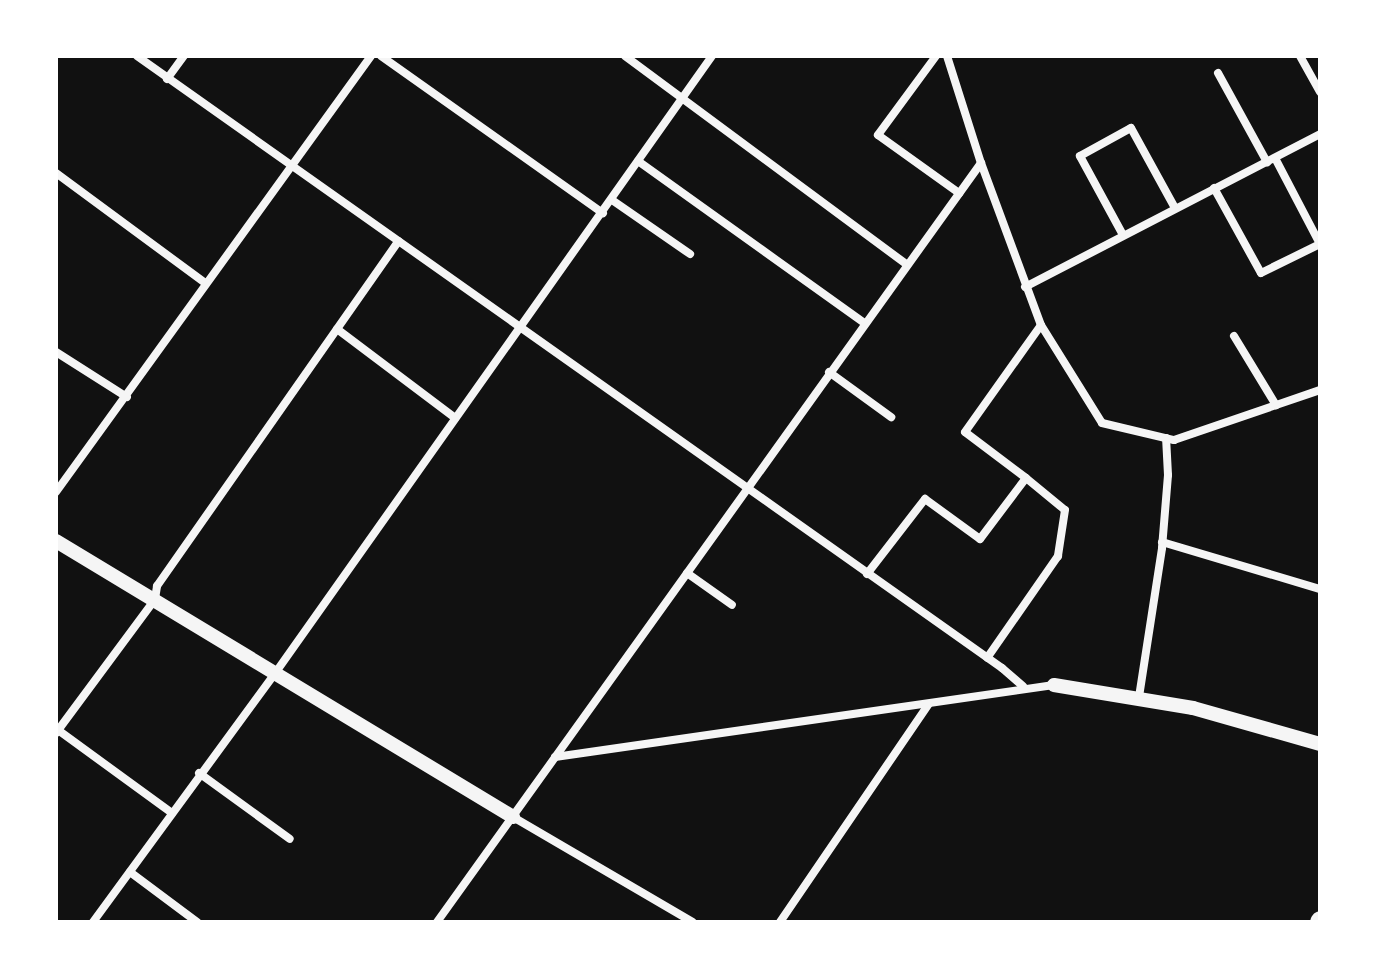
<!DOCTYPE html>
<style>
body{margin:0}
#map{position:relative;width:1376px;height:978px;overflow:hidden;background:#111;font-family:"Work Sans",sans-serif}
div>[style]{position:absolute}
.minor>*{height:8px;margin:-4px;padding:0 4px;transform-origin:4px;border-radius:4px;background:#f5f5f5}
.tertiary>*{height:14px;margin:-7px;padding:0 7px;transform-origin:7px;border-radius:7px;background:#f5f5f5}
.primary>*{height:18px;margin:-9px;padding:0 9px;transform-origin:9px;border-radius:9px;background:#f5f5f5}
span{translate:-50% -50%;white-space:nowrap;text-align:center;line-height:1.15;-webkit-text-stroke:6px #fff;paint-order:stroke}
.frame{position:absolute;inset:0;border:58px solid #fff;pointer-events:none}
</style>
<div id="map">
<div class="minor">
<div style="left:137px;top:56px;width:1060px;rotate:35.28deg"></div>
<div style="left:1002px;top:668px;width:28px;rotate:41deg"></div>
<div style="left:381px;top:56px;width:272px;rotate:35.3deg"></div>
<div style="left:625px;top:56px;width:351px;rotate:36.5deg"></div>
<div style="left:936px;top:56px;width:98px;rotate:126.3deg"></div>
<div style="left:878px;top:135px;width:100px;rotate:35.6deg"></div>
<div style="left:947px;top:56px;width:112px;rotate:72.4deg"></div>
<div style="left:981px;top:163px;width:173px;rotate:69.7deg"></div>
<div style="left:1041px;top:325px;width:115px;rotate:58.1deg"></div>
<div style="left:1102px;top:423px;width:74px;rotate:13.3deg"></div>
<div style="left:1174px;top:440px;width:154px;rotate:-18.9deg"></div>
<div style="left:1300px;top:56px;width:41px;rotate:60.9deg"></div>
<div style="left:1218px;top:73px;width:102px;rotate:61.2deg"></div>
<div style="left:167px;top:79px;width:29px;rotate:-54deg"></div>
<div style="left:638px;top:161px;width:278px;rotate:35.6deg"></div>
<div style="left:56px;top:173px;width:185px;rotate:36.4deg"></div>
<div style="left:1214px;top:188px;width:97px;rotate:61.1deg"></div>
<div style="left:1261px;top:273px;width:66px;rotate:-26.2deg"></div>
<div style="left:1320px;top:244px;width:97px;rotate:-117.6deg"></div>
<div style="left:612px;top:200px;width:95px;rotate:34.7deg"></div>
<div style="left:1123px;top:235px;width:90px;rotate:-118.6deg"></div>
<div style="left:1080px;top:156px;width:58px;rotate:-28.8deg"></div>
<div style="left:1131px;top:128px;width:91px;rotate:61.2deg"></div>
<div style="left:1025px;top:287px;width:332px;rotate:-27.4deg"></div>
<div style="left:337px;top:329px;width:148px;rotate:37deg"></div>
<div style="left:1234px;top:336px;width:81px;rotate:58.7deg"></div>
<div style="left:56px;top:352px;width:84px;rotate:32.4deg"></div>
<div style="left:829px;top:372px;width:77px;rotate:36deg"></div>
<div style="left:1026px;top:478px;width:76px;rotate:-143deg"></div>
<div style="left:965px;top:432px;width:131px;rotate:-54.6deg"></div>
<div style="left:56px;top:492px;width:538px;rotate:-54.15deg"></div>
<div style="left:1162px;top:542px;width:165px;rotate:16.6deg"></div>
<div style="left:687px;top:573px;width:55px;rotate:35.4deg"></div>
<div style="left:867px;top:574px;width:95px;rotate:-52.3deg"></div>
<div style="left:925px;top:499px;width:68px;rotate:36deg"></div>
<div style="left:980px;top:539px;width:76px;rotate:-53deg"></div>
<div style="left:1026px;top:478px;width:50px;rotate:39.4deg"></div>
<div style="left:1065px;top:510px;width:47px;rotate:98.7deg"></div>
<div style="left:1058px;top:556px;width:124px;rotate:124.8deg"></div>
<div style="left:1139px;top:697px;width:151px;rotate:-81.2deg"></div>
<div style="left:1162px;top:548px;width:73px;rotate:-85.3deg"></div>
<div style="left:1168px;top:475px;width:37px;rotate:-93deg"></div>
<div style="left:58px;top:730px;width:141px;rotate:36.1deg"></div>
<div style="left:56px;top:733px;width:167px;rotate:-53.5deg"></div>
<div style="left:155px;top:599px;width:13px;rotate:-81deg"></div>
<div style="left:157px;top:586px;width:421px;rotate:-55deg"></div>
<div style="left:555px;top:757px;width:504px;rotate:-8.21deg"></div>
<div style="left:199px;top:773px;width:112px;rotate:36deg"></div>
<div style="left:513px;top:817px;width:208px;rotate:30.3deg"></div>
<div style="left:130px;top:872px;width:84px;rotate:36.7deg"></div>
<div style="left:93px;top:922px;width:310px;rotate:-53.8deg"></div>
<div style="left:276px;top:672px;width:755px;rotate:-54.71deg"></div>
<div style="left:437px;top:922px;width:934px;rotate:-54.37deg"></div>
<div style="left:780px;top:922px;width:263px;rotate:-55.7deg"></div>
</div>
<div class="tertiary">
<div style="left:56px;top:541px;width:534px;rotate:31.13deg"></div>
<div style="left:1054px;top:685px;width:141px;rotate:9.4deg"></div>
<div style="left:1193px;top:708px;width:132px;rotate:15.8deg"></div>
</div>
<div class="primary">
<div style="left:1319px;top:922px;width:2px;rotate:-63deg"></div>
</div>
<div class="frame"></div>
</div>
